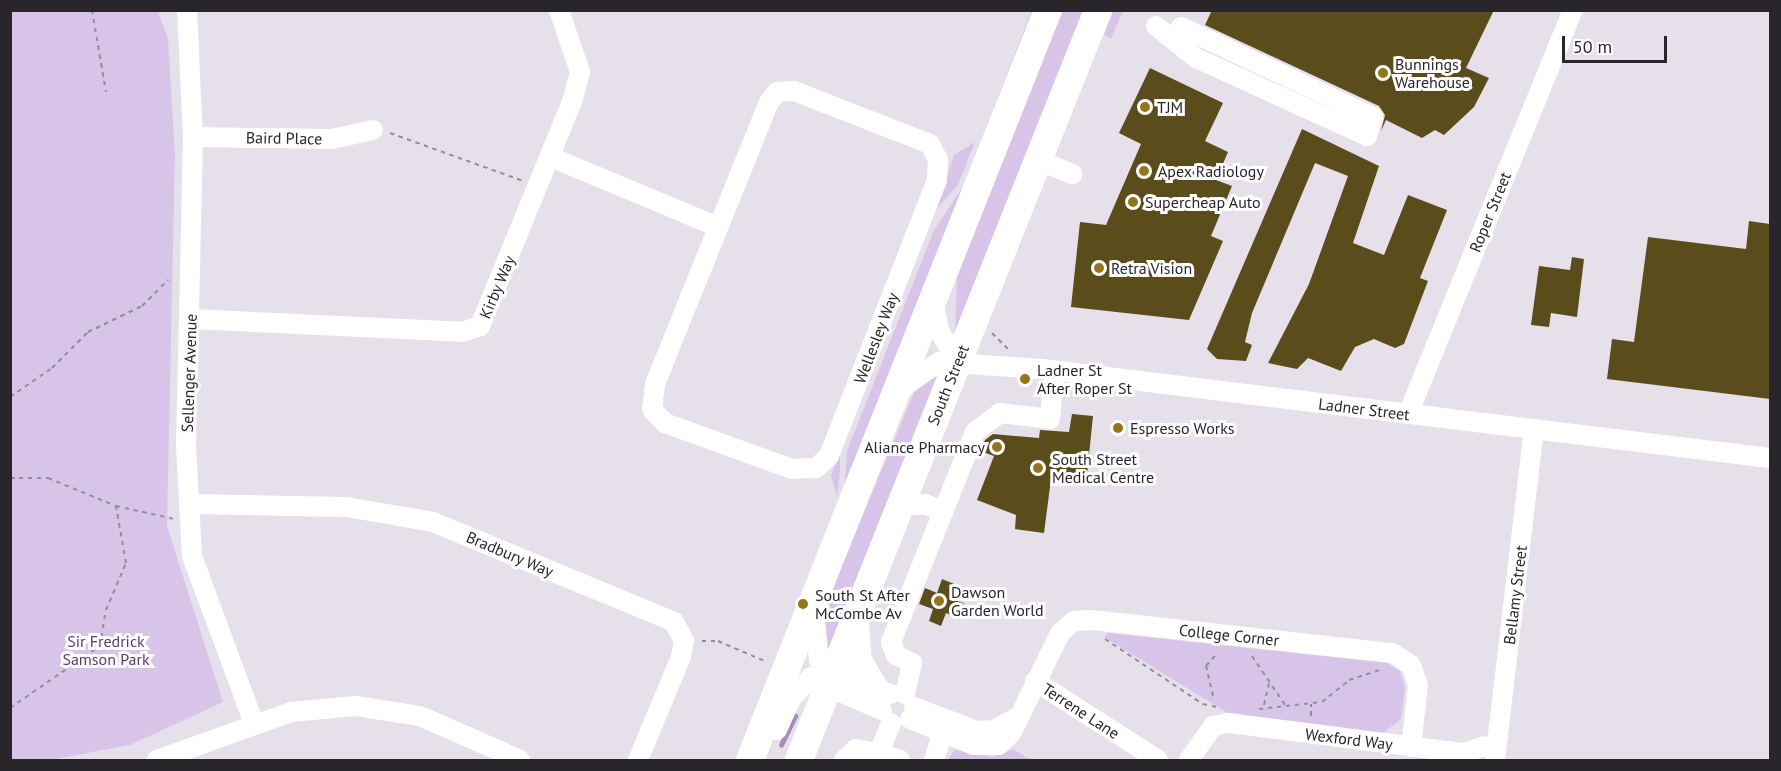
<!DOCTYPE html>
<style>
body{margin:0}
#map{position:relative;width:1781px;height:771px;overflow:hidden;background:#e6e0ea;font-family:"PT Sans",sans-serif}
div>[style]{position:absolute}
.green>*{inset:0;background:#d9c4e9}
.stream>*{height:4.5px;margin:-2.25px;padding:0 2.25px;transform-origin:2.25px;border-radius:2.25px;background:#a78db9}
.building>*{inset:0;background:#5b4c1b}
.path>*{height:2px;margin-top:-1px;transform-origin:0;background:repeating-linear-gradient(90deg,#938e96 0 4.5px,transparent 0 9px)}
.minor>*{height:20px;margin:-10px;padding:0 10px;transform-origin:10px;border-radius:10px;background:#fff}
.highway>*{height:28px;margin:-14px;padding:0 14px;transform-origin:14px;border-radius:14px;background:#fff}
.dots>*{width:16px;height:16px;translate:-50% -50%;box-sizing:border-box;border:3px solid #fff;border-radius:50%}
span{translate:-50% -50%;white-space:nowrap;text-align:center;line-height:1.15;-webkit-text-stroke:6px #fff;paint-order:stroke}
.poi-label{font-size:16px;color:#28262a}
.left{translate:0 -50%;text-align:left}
.right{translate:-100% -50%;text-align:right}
.street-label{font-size:16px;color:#28262a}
.park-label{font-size:16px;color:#5d3a73}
.frame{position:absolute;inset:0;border:12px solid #28262a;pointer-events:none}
.scale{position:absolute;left:1562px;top:36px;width:105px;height:27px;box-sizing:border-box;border:3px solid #28262a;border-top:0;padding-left:8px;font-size:18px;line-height:21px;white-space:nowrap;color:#28262a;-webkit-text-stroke:4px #fff;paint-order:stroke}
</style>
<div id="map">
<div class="green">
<div style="clip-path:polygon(10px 11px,158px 11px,168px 39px,175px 154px,167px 526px,223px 702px,130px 745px,50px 760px,11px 760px)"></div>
<div style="clip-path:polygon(1039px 11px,845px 483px,847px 451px,934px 230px,964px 185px,1031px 12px)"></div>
<div style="clip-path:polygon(1057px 11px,1087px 11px,955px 335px,957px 276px)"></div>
<div style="clip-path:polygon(1113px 11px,1123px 11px,1111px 39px,1104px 35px)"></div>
<div style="clip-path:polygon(975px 142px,958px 185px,937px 208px,954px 155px)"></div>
<div style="clip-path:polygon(942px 368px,830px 659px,821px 638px,835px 582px,915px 390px)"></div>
<div style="clip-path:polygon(840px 454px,840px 472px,837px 496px,831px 475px)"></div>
<div style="clip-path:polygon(1108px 633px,1388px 663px,1400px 671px,1405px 688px,1401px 719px,1382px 734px,1234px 717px,1104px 637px)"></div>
<div style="clip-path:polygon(1013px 749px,1031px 760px,947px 760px,955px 750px,993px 757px)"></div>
</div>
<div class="stream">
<div style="left:781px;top:745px;width:32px;rotate:-64deg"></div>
</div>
<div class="building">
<div style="clip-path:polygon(1212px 10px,1494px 10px,1466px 68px,1489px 78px,1474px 107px,1444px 135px,1435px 130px,1422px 138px,1386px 120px,1381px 131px,1385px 115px,1379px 106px,1205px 25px)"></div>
<div style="clip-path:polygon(1150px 68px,1223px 103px,1205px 141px,1228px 152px,1216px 180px,1232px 186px,1211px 236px,1223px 241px,1189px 320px,1071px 307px,1080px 222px,1106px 225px,1141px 144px,1119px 133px)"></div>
<div style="clip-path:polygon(1302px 129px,1379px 166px,1353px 243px,1384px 255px,1408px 195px,1447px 210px,1420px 278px,1428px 281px,1404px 344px,1395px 348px,1374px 339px,1355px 347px,1341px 371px,1308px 358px,1297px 369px,1268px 363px,1309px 284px,1348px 176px,1315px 163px,1252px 313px,1245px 342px,1252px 345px,1246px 361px,1217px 359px,1207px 349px)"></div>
<div style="clip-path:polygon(1749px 221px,1770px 224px,1770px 399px,1607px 379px,1612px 339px,1634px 342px,1648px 237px,1746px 249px)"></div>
<div style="clip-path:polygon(1572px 257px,1584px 259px,1577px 317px,1551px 313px,1549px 327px,1531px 325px,1539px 266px,1570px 270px)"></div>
<div style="clip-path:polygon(1072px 414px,1093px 416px,1086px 484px,1051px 479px,1044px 533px,1015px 529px,1016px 515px,977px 500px,994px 456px,980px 451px,985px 440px,993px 434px,1039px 438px,1040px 430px,1069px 432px)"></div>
<div style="clip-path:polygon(942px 579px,959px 586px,954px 600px,964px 603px,958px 618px,946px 613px,941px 626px,929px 621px,933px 609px,919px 604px,925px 588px,937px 593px)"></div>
</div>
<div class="path">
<div style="left:92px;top:10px;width:83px;rotate:80.3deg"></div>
<div style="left:10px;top:11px;width:1px;rotate:-45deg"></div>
<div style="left:390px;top:133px;width:141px;rotate:19.8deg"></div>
<div style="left:992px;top:333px;width:24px;rotate:45deg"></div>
<div style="left:10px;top:397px;width:51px;rotate:-34.6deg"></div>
<div style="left:52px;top:368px;width:51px;rotate:-45deg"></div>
<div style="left:88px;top:332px;width:60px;rotate:-25.7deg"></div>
<div style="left:142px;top:306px;width:37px;rotate:-45deg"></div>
<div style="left:10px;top:478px;width:38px"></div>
<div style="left:48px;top:478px;width:74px;rotate:22.4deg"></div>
<div style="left:116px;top:506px;width:59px;rotate:12.6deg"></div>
<div style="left:1105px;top:639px;width:118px;rotate:33.6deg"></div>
<div style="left:1203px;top:704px;width:14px;rotate:12deg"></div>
<div style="left:702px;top:641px;width:16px"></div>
<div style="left:718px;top:641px;width:53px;rotate:23.2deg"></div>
<div style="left:1252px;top:656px;width:59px;rotate:56deg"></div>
<div style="left:1213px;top:696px;width:31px;rotate:-103deg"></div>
<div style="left:1206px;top:666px;width:18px;rotate:-49deg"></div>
<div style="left:1264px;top:705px;width:22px;rotate:-77deg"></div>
<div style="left:10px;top:708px;width:109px;rotate:-34.6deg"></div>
<div style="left:100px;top:646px;width:36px;rotate:-81deg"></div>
<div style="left:106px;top:610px;width:51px;rotate:-66.9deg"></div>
<div style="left:126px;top:563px;width:58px;rotate:-100deg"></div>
<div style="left:1259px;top:709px;width:63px;rotate:-6.3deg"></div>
<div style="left:1322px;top:702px;width:35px;rotate:-39deg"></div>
<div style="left:1349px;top:680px;width:32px;rotate:-18deg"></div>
<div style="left:1311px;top:716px;width:12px;rotate:-90deg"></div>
<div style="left:1013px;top:760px;width:13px"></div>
</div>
<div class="minor">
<div style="left:187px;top:10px;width:127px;rotate:87.3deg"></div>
<div style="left:193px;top:137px;width:309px;rotate:91.3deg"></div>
<div style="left:186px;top:446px;width:110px;rotate:86.9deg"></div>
<div style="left:192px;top:556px;width:179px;rotate:69.7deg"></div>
<div style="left:1156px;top:26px;width:51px;rotate:38.7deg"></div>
<div style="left:1196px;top:58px;width:188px;rotate:24.5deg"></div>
<div style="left:1367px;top:136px;width:20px;rotate:-72deg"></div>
<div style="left:1373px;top:117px;width:212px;rotate:-154.9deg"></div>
<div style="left:794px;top:91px;width:146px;rotate:21.3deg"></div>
<div style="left:930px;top:144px;width:18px;rotate:63deg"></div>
<div style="left:938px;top:160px;width:20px;rotate:93deg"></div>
<div style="left:937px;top:180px;width:296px;rotate:111.4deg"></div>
<div style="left:829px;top:456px;width:18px;rotate:137deg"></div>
<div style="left:816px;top:468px;width:24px;rotate:178deg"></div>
<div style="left:792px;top:469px;width:135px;rotate:-160.1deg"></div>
<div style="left:665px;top:423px;width:19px;rotate:-133deg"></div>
<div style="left:652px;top:409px;width:25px;rotate:-83deg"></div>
<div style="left:655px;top:384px;width:304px;rotate:-68deg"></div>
<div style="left:769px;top:102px;width:13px;rotate:-51deg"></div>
<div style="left:777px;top:92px;width:17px;rotate:-3deg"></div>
<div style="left:193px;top:137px;width:139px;rotate:0.8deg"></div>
<div style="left:332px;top:139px;width:42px;rotate:-12.4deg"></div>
<div style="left:553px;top:158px;width:179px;rotate:22.7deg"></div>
<div style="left:1040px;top:161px;width:35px;rotate:22deg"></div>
<div style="left:933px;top:301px;width:30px;rotate:78deg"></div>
<div style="left:939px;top:330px;width:38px;rotate:61deg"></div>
<div style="left:191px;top:319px;width:271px;rotate:2.7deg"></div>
<div style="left:462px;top:332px;width:19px;rotate:-18deg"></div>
<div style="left:480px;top:326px;width:242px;rotate:-67.7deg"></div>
<div style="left:572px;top:102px;width:31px;rotate:-75deg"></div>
<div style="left:580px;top:72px;width:65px;rotate:-108.7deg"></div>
<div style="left:899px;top:390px;width:49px;rotate:-35deg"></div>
<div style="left:939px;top:362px;width:103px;rotate:3.9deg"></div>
<div style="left:1042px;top:369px;width:733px;rotate:6.97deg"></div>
<div style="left:1408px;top:414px;width:436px;rotate:-67.8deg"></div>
<div style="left:190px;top:504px;width:157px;rotate:1.1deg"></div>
<div style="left:347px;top:507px;width:87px;rotate:9.9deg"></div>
<div style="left:433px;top:522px;width:261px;rotate:22.5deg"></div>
<div style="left:674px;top:622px;width:21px;rotate:62deg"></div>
<div style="left:684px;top:641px;width:16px;rotate:101deg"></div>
<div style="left:681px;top:657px;width:112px;rotate:112.7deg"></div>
<div style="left:899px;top:506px;width:26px;rotate:-4deg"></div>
<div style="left:925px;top:504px;width:20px;rotate:24deg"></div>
<div style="left:814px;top:610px;width:50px;rotate:84.3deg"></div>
<div style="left:819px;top:660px;width:36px;rotate:58deg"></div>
<div style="left:838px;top:691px;width:48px;rotate:23.4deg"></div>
<div style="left:1035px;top:681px;width:146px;rotate:32.7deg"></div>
<div style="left:905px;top:694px;width:32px;rotate:-77deg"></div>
<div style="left:912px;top:663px;width:18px;rotate:-153deg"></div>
<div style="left:896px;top:655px;width:14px;rotate:-111deg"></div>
<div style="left:891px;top:642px;width:226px;rotate:-68.2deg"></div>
<div style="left:975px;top:432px;width:31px;rotate:-37deg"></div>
<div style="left:1000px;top:413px;width:50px;rotate:6.8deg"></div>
<div style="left:1050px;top:419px;width:48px;rotate:-85.2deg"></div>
<div style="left:914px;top:707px;width:67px;rotate:20.9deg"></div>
<div style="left:977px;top:731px;width:17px;rotate:-3deg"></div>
<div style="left:994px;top:730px;width:25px;rotate:-29deg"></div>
<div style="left:910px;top:719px;width:69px;rotate:22.1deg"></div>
<div style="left:974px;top:745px;width:25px"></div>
<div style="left:999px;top:745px;width:18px;rotate:-45deg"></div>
<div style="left:1012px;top:732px;width:110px;rotate:-64.1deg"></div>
<div style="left:1060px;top:633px;width:18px;rotate:-41deg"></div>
<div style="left:1074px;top:621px;width:18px;rotate:-3deg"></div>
<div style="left:1092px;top:620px;width:302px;rotate:6.3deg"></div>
<div style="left:1392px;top:653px;width:22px;rotate:32deg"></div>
<div style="left:1411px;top:665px;width:21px;rotate:71deg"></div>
<div style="left:1418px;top:685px;width:62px;rotate:96.4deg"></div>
<div style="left:777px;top:730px;width:34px;rotate:-66deg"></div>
<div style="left:791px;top:699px;width:30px;rotate:-48deg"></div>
<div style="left:811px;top:677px;width:33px;rotate:3deg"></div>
<div style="left:844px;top:679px;width:49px;rotate:17.7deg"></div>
<div style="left:879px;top:753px;width:22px;rotate:18deg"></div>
<div style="left:157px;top:760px;width:142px;rotate:-19.7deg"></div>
<div style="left:291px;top:712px;width:65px;rotate:-5.3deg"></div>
<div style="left:356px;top:706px;width:65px;rotate:8.9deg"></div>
<div style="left:420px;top:716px;width:109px;rotate:23.7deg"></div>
<div style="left:844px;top:760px;width:16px;rotate:-43deg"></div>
<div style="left:856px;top:749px;width:23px;rotate:10deg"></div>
<div style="left:879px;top:753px;width:32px;rotate:-68deg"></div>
<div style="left:934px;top:760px;width:39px;rotate:-72deg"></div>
<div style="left:1189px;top:760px;width:42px;rotate:-54.8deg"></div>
<div style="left:1213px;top:726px;width:16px;rotate:-11deg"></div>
<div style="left:1229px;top:723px;width:237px;rotate:7.3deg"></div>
<div style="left:1464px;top:753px;width:21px;rotate:-19deg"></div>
<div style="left:1495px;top:760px;width:332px;rotate:-83.3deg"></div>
</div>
<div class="highway">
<div style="left:855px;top:622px;width:39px;rotate:86deg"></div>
<div style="left:858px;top:661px;width:35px;rotate:59deg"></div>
<div style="left:750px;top:760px;width:807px;rotate:-68.33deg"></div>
<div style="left:799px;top:760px;width:807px;rotate:-68.26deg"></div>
</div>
<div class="dots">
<div style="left:1383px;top:73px;background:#91761b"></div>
<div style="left:1145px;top:107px;background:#91761b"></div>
<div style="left:1144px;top:171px;background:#91761b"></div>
<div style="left:1133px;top:202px;background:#91761b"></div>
<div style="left:1099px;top:268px;background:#91761b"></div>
<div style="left:1025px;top:379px;background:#91761b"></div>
<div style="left:1118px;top:428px;background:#91761b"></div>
<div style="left:997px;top:447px;background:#91761b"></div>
<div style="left:1038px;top:468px;background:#91761b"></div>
<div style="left:939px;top:601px;background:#91761b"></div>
<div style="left:803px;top:604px;background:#91761b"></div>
</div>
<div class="poi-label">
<span class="left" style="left:1395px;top:73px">Bunnings<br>Warehouse</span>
<span class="left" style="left:1157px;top:107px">TJM</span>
<span class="left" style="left:1158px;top:171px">Apex Radiology</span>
<span class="left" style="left:1145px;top:202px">Supercheap Auto</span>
<span class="left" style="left:1111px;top:268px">Retra Vision</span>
<span class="left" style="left:1037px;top:379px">Ladner St<br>After Roper St</span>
<span class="left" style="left:1130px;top:428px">Espresso Works</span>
<span class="right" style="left:985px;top:447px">Aliance Pharmacy</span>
<span class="left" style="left:1052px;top:468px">South Street<br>Medical Centre</span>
<span class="left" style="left:951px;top:601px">Dawson<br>Garden World</span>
<span class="left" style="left:815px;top:604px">South St After<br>McCombe Av</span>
</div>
<div class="street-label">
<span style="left:284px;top:138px;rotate:1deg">Baird Place</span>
<span style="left:1490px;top:212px;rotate:-68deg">Roper Street</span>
<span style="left:497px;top:287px;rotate:-67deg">Kirby Way</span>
<span style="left:876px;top:338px;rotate:-69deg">Wellesley Way</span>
<span style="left:189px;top:373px;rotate:-88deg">Sellenger Avenue</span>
<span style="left:948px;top:385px;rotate:-68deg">South Street</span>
<span style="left:1364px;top:409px;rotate:7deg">Ladner Street</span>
<span style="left:510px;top:554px;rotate:23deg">Bradbury Way</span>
<span style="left:1515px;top:595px;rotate:-83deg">Bellamy Street</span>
<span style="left:1229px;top:635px;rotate:6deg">College Corner</span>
<span style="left:1081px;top:711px;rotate:33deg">Terrene Lane</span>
<span style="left:1349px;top:739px;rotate:7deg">Wexford Way</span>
</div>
<div class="park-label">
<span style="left:106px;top:650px">Sir Fredrick<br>Samson Park</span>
</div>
<div class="frame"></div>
<div class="scale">50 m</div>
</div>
